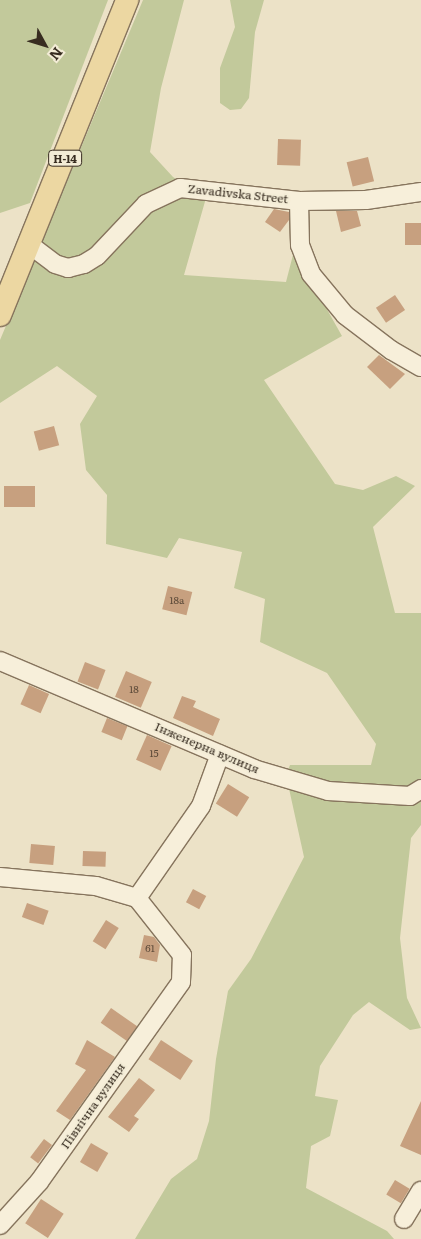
<!DOCTYPE html>
<meta charset="utf-8">
<style>
body{margin:0}
#map{position:relative;width:421px;height:1239px;overflow:hidden;background:#ece2c7;font-family:Literata,serif}
div>[style]{position:absolute}
.green>*{inset:0;background:#c2c99b}
.building>*{inset:0;background:#c7a07f;transform-origin:0 0}
.roads{filter:drop-shadow(1px 0 #86745d) drop-shadow(-1px 0 #86745d) drop-shadow(0 1px #86745d) drop-shadow(0 -1px #86745d)}
.minor>*{height:18px;margin:-9px;padding:0 9px;transform-origin:9px;border-radius:9px;background:#f7efda}
.major>*{height:22px;margin:-11px;padding:0 11px;transform-origin:11px;border-radius:11px;background:#ecd7a2}
span{translate:-50% -50%;white-space:nowrap;text-align:center;line-height:1.15;-webkit-text-stroke:4px #f3ecd6;paint-order:stroke}
.number-label{font-size:10px;color:#5b4938}
.number-label span{-webkit-text-stroke-width:0}
.shield-label span{padding:1px 4px;background:#f3ecd6;border:1px solid;border-radius:4px;-webkit-text-stroke-width:0}
.shield-label{font-size:11px;color:#372c20;font-weight:700}
.street-label{font-size:12px;color:#372c20}
.north{position:absolute;left:20px;top:20px;width:50px;height:50px;-webkit-text-stroke:4px #f3ecd6;paint-order:stroke;rotate:129deg;font-size:14px;font-weight:700;line-height:20px;text-align:center;color:#372c20}
.north::after{content:'';display:block;margin:auto;width:18px;height:22px;background:#372c20;clip-path:polygon(50% 0,100% 100%,50% 72%,0 100%)}
</style>
<div id="map">
<div class="green">
<div style="clip-path:polygon(0 0,108px 0,30px 203px,0 213px)"></div>
<div style="clip-path:polygon(143px 0,184px 0,161px 88px,150px 152px,173px 177px,206px 198px,184px 275px,286px 282px,294px 251px,342px 336px,264px 380px,335px 484px,363px 490px,396px 476px,415px 486px,373px 527px,395px 613px,421px 613px,421px 825px,411px 838px,400px 938px,407px 998px,421px 1028px,410px 1030px,369px 1002px,353px 1015px,320px 1066px,315px 1096px,338px 1100px,330px 1136px,311px 1146px,306px 1188px,387px 1231px,394px 1239px,135px 1239px,171px 1179px,197px 1159px,209px 1121px,216px 1059px,228px 991px,251px 959px,304px 857px,286px 775px,290px 765px,371px 765px,376px 744px,327px 673px,260px 642px,265px 599px,234px 588px,242px 552px,179px 538px,167px 558px,106px 544px,107px 495px,86px 470px,80px 424px,97px 396px,57px 366px,0 403px,0 340px)"></div>
<div style="clip-path:polygon(230px 0,264px 0,255px 32px,249px 98px,241px 109px,230px 110px,220px 103px,220px 68px,235px 27px)"></div>
</div>
<div class="building">
<div style="left:278px;top:139px;width:23px;height:26px;rotate:2deg"></div>
<div style="left:368px;top:157px;width:25px;height:22px;rotate:76deg"></div>
<div style="clip-path:polygon(274px 209px,289px 212px,289px 220px,280px 232px,265px 222px)"></div>
<div style="clip-path:polygon(336px 211px,357px 211px,361px 226px,341px 232px)"></div>
<div style="left:405px;top:223px;width:16px;height:22px"></div>
<div style="left:395px;top:295px;width:18px;height:23px;rotate:56deg"></div>
<div style="clip-path:polygon(379px 355px,405px 374px,390px 389px,367px 367px)"></div>
<div style="left:54px;top:426px;width:20px;height:21px;rotate:75deg"></div>
<div style="left:35px;top:486px;width:21px;height:31px;rotate:90deg"></div>
<div style="left:168px;top:586px;width:25px;height:24px;rotate:14deg"></div>
<div style="left:85px;top:662px;width:22px;height:21px;rotate:21deg"></div>
<div style="left:126px;top:671px;width:28px;height:28px;rotate:23deg"></div>
<div style="left:29px;top:685px;width:22px;height:21px;rotate:24deg"></div>
<div style="clip-path:polygon(182px 696px,196px 701px,193px 707px,220px 719px,213px 736px,173px 718px)"></div>
<div style="left:107px;top:718px;width:22px;height:15px;rotate:22deg"></div>
<div style="left:147px;top:735px;width:27px;height:27px;rotate:24deg"></div>
<div style="left:228px;top:784px;width:25px;height:23px;rotate:32deg"></div>
<div style="left:31px;top:844px;width:24px;height:19px;rotate:5deg"></div>
<div style="left:83px;top:851px;width:23px;height:15px;rotate:2deg"></div>
<div style="left:193px;top:889px;width:15px;height:15px;rotate:28deg"></div>
<div style="left:27px;top:903px;width:23px;height:15px;rotate:20deg"></div>
<div style="left:106px;top:920px;width:15px;height:25px;rotate:32deg"></div>
<div style="clip-path:polygon(144px 935px,154px 937px,160px 945px,157px 962px,139px 958px)"></div>
<div style="left:111px;top:1008px;width:32px;height:18px;rotate:35deg"></div>
<div style="clip-path:polygon(87px 1040px,115px 1057px,70px 1120px,56px 1111px,86px 1070px,75px 1064px)"></div>
<div style="left:161px;top:1040px;width:38px;height:23px;rotate:33deg"></div>
<div style="clip-path:polygon(139px 1078px,155px 1090px,134px 1116px,139px 1119px,129px 1132px,108px 1117px)"></div>
<div style="clip-path:polygon(421px 1101px,421px 1155px,400px 1146px)"></div>
<div style="left:44px;top:1139px;width:10px;height:23px;rotate:37deg"></div>
<div style="left:91px;top:1143px;width:20px;height:22px;rotate:30deg"></div>
<div style="left:395px;top:1180px;width:17px;height:17px;rotate:31deg"></div>
<div style="left:41px;top:1199px;width:27px;height:29px;rotate:33deg"></div>
</div>
<div class="roads">
<div class="minor">
<div style="left:299px;top:201px;width:44px;rotate:88.7deg"></div>
<div style="left:300px;top:245px;width:31px;rotate:69deg"></div>
<div style="left:311px;top:274px;width:53px;rotate:50.3deg"></div>
<div style="left:345px;top:315px;width:58px;rotate:37.3deg"></div>
<div style="left:391px;top:350px;width:34px;rotate:30deg"></div>
<div style="left:30px;top:245px;width:31px;rotate:37deg"></div>
<div style="left:55px;top:264px;width:14px;rotate:17deg"></div>
<div style="left:68px;top:268px;width:16px;rotate:-14deg"></div>
<div style="left:84px;top:264px;width:15px;rotate:-32deg"></div>
<div style="left:97px;top:256px;width:71px;rotate:-46.7deg"></div>
<div style="left:146px;top:204px;width:38px;rotate:-25deg"></div>
<div style="left:180px;top:188px;width:120px;rotate:6.2deg"></div>
<div style="left:299px;top:201px;width:67px;rotate:-0.9deg"></div>
<div style="left:366px;top:200px;width:56px;rotate:-8.3deg"></div>
<div style="left:0;top:661px;width:276px;rotate:23deg"></div>
<div style="left:254px;top:769px;width:77px;rotate:16.6deg"></div>
<div style="left:328px;top:791px;width:82px;rotate:3.5deg"></div>
<div style="left:410px;top:796px;width:13px;rotate:-32deg"></div>
<div style="left:0;top:877px;width:96px;rotate:5.4deg"></div>
<div style="left:96px;top:886px;width:43px;rotate:16.3deg"></div>
<div style="left:404px;top:1219px;width:33px;rotate:-59deg"></div>
<div style="left:0;top:1225px;width:58px;rotate:-47.8deg"></div>
<div style="left:39px;top:1182px;width:245px;rotate:-54.6deg"></div>
<div style="left:181px;top:982px;width:27px;rotate:-88deg"></div>
<div style="left:182px;top:955px;width:73px;rotate:-128.3deg"></div>
<div style="left:137px;top:898px;width:112px;rotate:-55.2deg"></div>
<div style="left:201px;top:806px;width:55px;rotate:-69.9deg"></div>
</div>
<div class="major">
<div style="left:0;top:315px;width:340px;rotate:-68deg"></div>
</div>
</div>
<div class="number-label">
<span style="left:177px;top:600px">18а</span>
<span style="left:134px;top:689px">18</span>
<span style="left:154px;top:753px">15</span>
<span style="left:150px;top:948px">61</span>
</div>
<div class="shield-label">
<span style="left:65px;top:158px">Н-14</span>
</div>
<div class="street-label">
<span style="left:238px;top:194px;rotate:6deg">Zavadivska Street</span>
<span style="left:207px;top:748px;rotate:23deg">Інженерна вулиця</span>
<span style="left:93px;top:1106px;rotate:-55deg">Північна вулиця</span>
</div>
<div class="north">N</div>
</div>
